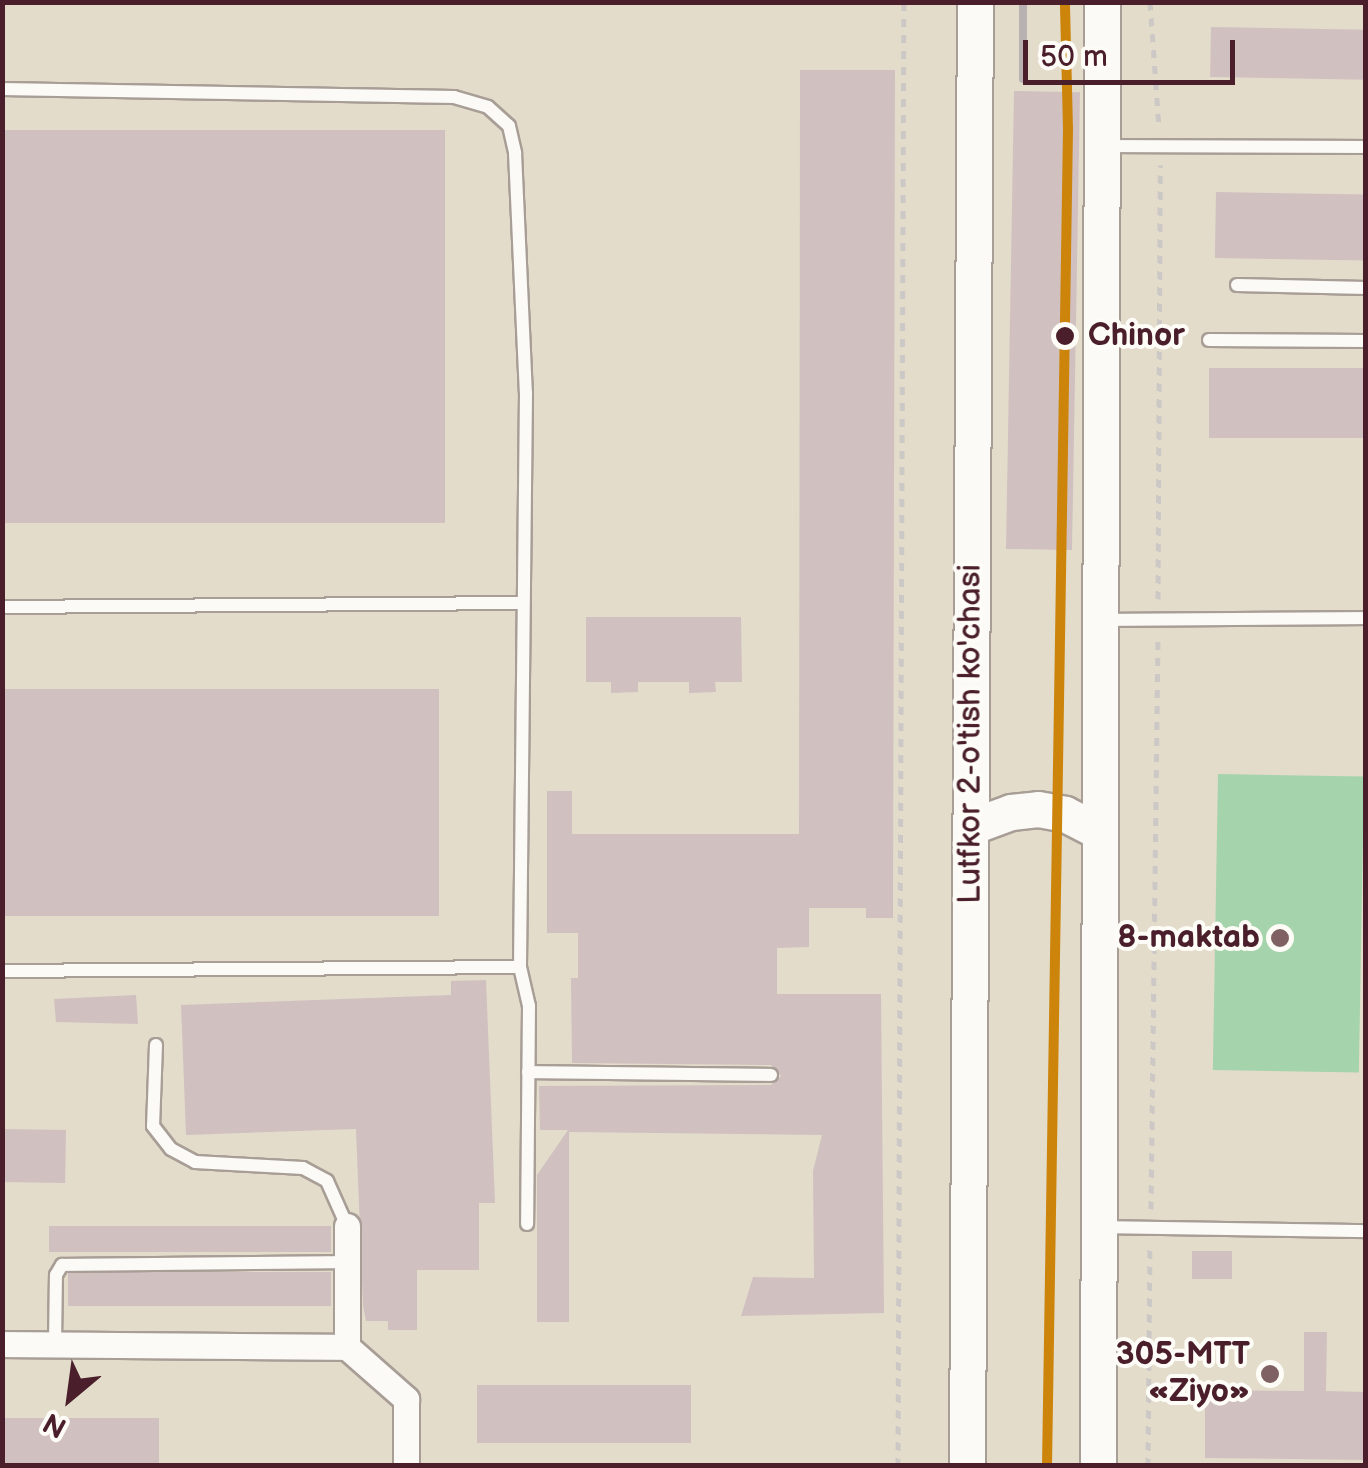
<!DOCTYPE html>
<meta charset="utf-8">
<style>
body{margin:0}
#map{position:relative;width:1368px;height:1468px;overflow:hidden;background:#e3dccb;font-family:"Balsamiq Sans",sans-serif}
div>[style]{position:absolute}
.green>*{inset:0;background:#a5d3ab;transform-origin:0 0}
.building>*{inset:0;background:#d1c0c0;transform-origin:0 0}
.path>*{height:5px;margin-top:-2.5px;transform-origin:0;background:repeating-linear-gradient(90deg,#ccc8c5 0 8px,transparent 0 16px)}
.roads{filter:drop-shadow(2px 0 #a89e96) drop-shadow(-2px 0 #a89e96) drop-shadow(0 2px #a89e96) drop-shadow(0 -2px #a89e96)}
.lane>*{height:12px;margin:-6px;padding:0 6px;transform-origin:6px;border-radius:6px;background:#fbfaf7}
.street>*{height:25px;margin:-12.5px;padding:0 12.5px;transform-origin:12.5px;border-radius:12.5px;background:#fbfaf7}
.secondary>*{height:35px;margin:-17.5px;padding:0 17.5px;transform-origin:17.5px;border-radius:17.5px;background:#fbfaf7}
.rail>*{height:8px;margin:-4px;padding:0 4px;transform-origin:4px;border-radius:4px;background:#b8b2b2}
.metro-1>*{height:10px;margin:-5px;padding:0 5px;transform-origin:5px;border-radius:5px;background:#cc840b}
.dots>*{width:28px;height:28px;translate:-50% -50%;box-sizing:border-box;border:5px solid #fdfcf7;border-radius:50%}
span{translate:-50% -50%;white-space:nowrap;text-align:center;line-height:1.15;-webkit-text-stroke:8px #fdfcf7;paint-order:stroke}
.stop-label{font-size:32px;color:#4a1f2b;font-weight:700}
.left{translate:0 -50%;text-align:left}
.street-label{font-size:32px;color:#4a1f2b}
.poi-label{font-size:32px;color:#4a1f2b;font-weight:700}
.right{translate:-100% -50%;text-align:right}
.frame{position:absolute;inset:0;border:5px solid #4a1f2b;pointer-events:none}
.north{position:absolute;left:20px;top:1348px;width:100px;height:100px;-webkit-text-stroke:8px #fdfcf7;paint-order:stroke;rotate:209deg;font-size:28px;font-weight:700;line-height:40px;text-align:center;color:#4a1f2b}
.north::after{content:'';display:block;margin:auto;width:35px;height:45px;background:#4a1f2b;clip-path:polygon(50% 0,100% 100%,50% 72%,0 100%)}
.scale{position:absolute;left:1023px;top:40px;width:212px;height:45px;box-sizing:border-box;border:5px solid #4a1f2b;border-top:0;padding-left:12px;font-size:30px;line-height:35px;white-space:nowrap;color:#4a1f2b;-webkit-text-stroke:8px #fdfcf7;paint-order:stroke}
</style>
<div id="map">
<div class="green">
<div style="left:1218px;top:774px;width:146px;height:296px;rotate:1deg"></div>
</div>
<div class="building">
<div style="left:1211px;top:27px;width:155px;height:50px;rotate:1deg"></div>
<div style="clip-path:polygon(800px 70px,895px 70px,893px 918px,866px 918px,866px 908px,809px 908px,809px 947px,777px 948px,777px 994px,881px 994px,884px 1313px,741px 1316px,753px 1277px,814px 1278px,813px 1171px,822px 1135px,569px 1132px,569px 1322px,537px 1322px,537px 1175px,568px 1130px,540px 1130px,539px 1086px,771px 1085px,781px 1076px,771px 1065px,572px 1063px,571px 978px,578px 978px,578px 933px,547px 933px,547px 791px,572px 791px,572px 834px,799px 834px)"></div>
<div style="left:1014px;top:91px;width:66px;height:458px;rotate:1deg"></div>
<div style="left:2px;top:130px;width:443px;height:393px"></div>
<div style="left:1216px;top:192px;width:150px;height:66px;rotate:1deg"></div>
<div style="left:1366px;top:368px;width:70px;height:157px;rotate:90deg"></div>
<div style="clip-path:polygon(586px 617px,741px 617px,742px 682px,715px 682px,716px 692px,689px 693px,689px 682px,638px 682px,638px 692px,611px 693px,611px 682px,586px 682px)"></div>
<div style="left:2px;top:689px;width:437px;height:227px"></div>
<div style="clip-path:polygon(486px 980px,495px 1203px,479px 1203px,479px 1270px,417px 1270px,417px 1330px,388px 1330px,388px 1321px,366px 1321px,363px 1306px,356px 1129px,186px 1135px,181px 1005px,451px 995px,451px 981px)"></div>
<div style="clip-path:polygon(136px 995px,138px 1024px,56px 1022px,54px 999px)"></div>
<div style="left:2px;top:1129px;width:64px;height:53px;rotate:1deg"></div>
<div style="left:331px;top:1226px;width:26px;height:282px;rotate:90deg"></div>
<div style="left:1192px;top:1251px;width:40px;height:28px"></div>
<div style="left:331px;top:1272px;width:34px;height:263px;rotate:90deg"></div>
<div style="clip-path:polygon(1304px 1332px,1327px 1332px,1326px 1391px,1366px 1392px,1366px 1460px,1205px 1458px,1205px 1390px,1304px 1391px)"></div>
<div style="left:477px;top:1385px;width:214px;height:58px"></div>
<div style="left:2px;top:1418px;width:157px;height:48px"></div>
</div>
<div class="path">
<div style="left:1150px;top:2px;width:127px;rotate:85.9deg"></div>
<div style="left:1158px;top:599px;width:434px;rotate:-89.7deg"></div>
<div style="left:1151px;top:1209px;width:569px;rotate:-89.3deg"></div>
<div style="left:898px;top:1466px;width:1464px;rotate:-89.77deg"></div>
<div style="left:1148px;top:1466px;width:221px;rotate:-89.5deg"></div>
</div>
<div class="roads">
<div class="lane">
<div style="left:2px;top:89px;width:452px;rotate:1deg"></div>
<div style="left:454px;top:97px;width:35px;rotate:16deg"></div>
<div style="left:488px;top:107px;width:28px;rotate:42deg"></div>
<div style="left:509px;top:126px;width:28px;rotate:77deg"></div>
<div style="left:515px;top:153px;width:240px;rotate:87.4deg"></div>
<div style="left:526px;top:393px;width:574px;rotate:90.6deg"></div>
<div style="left:520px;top:967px;width:518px;rotate:179.56deg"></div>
<div style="left:1103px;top:146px;width:263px;rotate:0.2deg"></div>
<div style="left:1237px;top:285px;width:129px;rotate:1.3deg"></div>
<div style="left:1209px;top:340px;width:157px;rotate:0.4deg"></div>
<div style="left:2px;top:607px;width:521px;rotate:-0.44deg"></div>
<div style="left:1101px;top:620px;width:265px;rotate:-0.4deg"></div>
<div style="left:520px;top:967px;width:40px;rotate:77deg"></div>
<div style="left:529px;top:1006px;width:218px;rotate:90.5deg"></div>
<div style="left:156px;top:1045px;width:81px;rotate:92.1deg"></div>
<div style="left:153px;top:1126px;width:29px;rotate:52deg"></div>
<div style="left:171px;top:1149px;width:27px;rotate:28deg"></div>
<div style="left:195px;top:1162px;width:108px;rotate:3.2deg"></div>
<div style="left:303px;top:1168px;width:27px;rotate:28deg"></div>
<div style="left:327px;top:1181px;width:49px;rotate:66deg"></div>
<div style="left:528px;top:1072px;width:243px;rotate:0.7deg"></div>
<div style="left:1103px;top:1227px;width:263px;rotate:0.9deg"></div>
<div style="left:55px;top:1344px;width:69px;rotate:-89.2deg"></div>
<div style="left:56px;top:1275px;width:12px;rotate:-59deg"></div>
<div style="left:62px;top:1265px;width:285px;rotate:-0.6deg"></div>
</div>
<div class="street">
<div style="left:347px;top:1226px;width:121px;rotate:90deg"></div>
<div style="left:347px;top:1347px;width:79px;rotate:41.4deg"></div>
<div style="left:406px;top:1399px;width:67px;rotate:90deg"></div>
<div style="left:2px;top:1344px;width:345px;rotate:0.5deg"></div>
</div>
<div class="secondary">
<div style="left:970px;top:827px;width:44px;rotate:-20.1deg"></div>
<div style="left:1011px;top:812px;width:27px;rotate:-6deg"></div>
<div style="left:1038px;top:809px;width:27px;rotate:10deg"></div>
<div style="left:1065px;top:814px;width:37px;rotate:27deg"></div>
<div style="left:967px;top:1466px;width:1464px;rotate:-89.69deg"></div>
<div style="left:1098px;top:1466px;width:1464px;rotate:-89.84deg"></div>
</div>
</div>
<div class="rail">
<div style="left:1023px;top:2px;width:77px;rotate:90deg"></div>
</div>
<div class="metro-1">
<div style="left:1047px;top:1466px;width:1337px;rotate:-89.1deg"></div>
<div style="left:1068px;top:129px;width:127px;rotate:-91.4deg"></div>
</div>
<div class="dots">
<div style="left:1065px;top:336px;background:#4a1f2b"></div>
<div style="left:1280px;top:938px;background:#806163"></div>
<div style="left:1270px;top:1374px;background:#806163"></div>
</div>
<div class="stop-label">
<span class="left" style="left:1088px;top:336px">Chinor</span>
</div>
<div class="street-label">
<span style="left:971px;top:734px;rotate:-90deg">Lutfkor 2-o'tish ko'chasi</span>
</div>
<div class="poi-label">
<span class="right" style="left:1260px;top:938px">8-maktab</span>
<span class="right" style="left:1250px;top:1374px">305-MTT<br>«Ziyo»</span>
</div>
<div class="frame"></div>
<div class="north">N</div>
<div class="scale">50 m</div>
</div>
